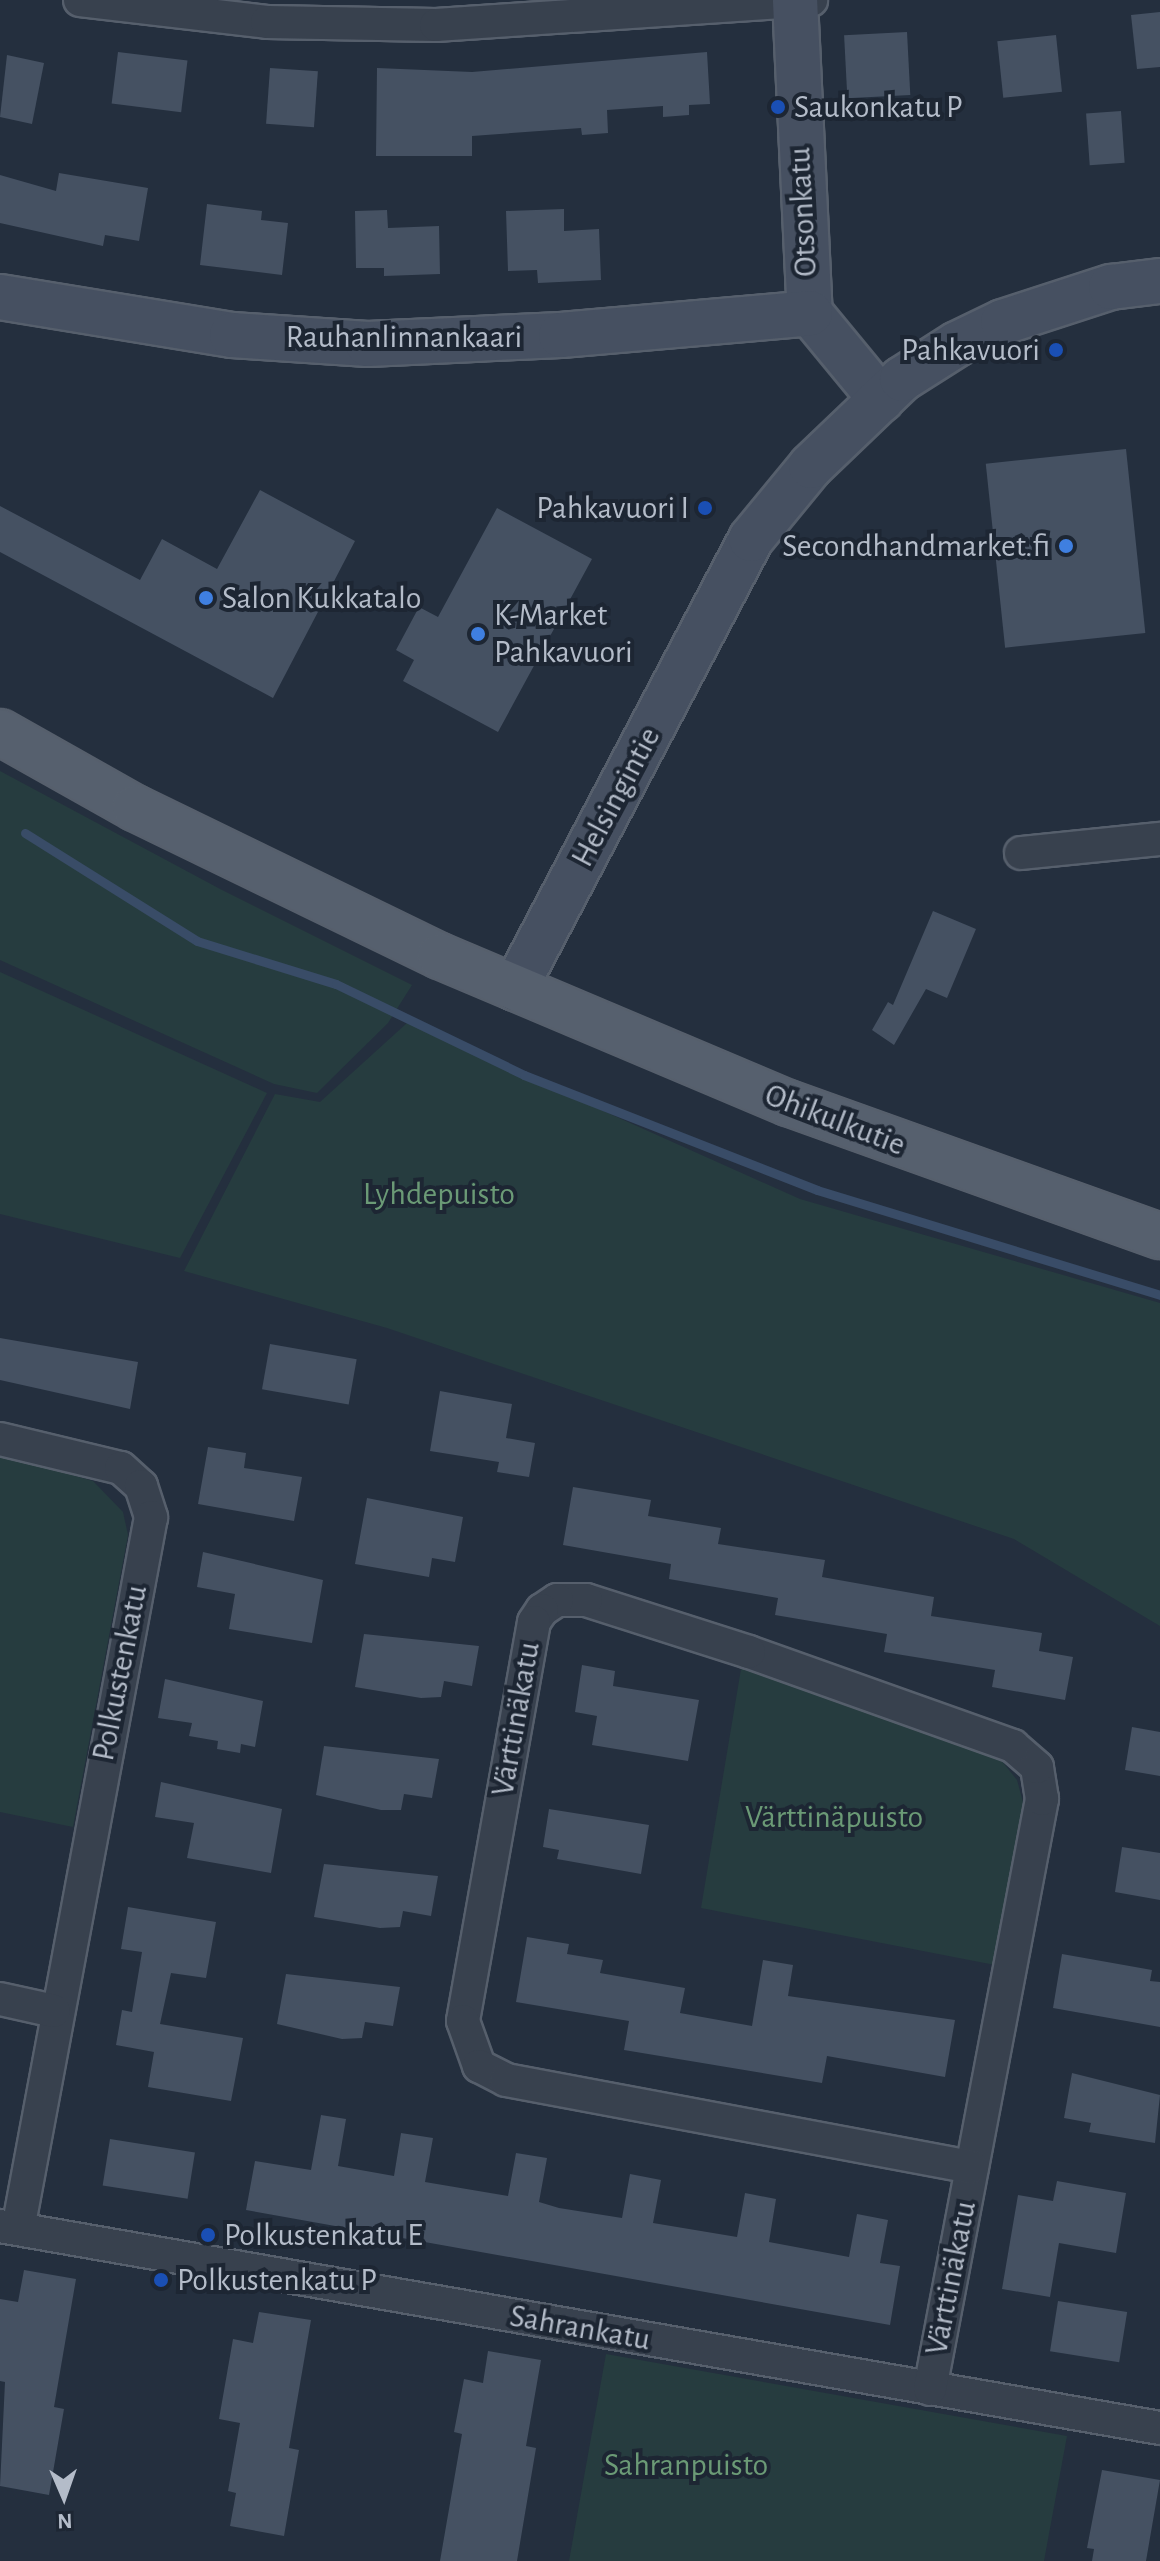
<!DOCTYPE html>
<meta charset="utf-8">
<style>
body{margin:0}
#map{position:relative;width:1160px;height:2561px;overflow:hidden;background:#242f3e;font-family:"Alegreya Sans",sans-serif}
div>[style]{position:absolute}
.green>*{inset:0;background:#263c3f}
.stream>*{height:9px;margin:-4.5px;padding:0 4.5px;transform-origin:4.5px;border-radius:4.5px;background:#394c67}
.building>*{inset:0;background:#455162;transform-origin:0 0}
.roads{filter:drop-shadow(2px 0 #565f6c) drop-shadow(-2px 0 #565f6c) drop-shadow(0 2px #565f6c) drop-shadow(0 -2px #565f6c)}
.street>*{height:32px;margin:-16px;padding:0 16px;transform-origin:16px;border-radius:16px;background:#38414e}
.secondary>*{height:44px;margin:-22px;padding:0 22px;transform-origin:22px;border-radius:22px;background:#465061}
.primary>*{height:44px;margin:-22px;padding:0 22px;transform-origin:22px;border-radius:22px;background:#56606e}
.dots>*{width:22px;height:22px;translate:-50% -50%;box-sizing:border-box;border:4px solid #1d2633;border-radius:50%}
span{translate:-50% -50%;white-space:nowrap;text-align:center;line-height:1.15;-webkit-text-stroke:8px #1d2633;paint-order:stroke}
.poi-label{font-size:32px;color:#b4bcc9}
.left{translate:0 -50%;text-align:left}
.right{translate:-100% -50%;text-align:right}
.street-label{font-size:32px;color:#b4bcc9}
.park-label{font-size:32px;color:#6b9a76}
.north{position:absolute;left:24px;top:2457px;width:80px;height:80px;-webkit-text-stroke:6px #1d2633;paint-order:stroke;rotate:178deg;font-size:22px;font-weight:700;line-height:32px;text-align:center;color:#b4bcc9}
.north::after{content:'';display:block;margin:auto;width:28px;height:36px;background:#b4bcc9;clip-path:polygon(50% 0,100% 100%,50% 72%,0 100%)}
</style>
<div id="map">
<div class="green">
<div style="clip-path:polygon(0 771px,222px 890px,412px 985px,388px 1023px,317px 1093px,274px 1084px,0 960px)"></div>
<div style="clip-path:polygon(0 972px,267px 1093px,180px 1258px,0 1214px)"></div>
<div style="clip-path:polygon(407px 1023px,800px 1199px,1160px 1303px,1160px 1626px,1014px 1539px,387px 1328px,184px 1271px,275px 1094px,320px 1102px)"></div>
<div style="clip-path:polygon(0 1454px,93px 1481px,123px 1512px,128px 1535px,73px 1827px,0 1812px)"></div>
<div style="clip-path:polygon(742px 1663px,997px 1755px,1017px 1780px,1023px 1802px,995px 1965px,701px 1908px)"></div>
<div style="clip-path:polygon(606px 2354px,1067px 2436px,1044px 2561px,569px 2561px)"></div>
</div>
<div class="stream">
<div style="left:25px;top:833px;width:203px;rotate:32.1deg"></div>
<div style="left:197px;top:941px;width:145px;rotate:17.2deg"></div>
<div style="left:336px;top:984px;width:209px;rotate:25.8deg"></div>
<div style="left:524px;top:1075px;width:315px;rotate:21.4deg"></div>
<div style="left:817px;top:1190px;width:359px;rotate:17deg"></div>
</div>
<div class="building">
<div style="clip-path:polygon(1160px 12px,1160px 67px,1137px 69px,1131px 15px)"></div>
<div style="left:907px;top:32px;width:63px;height:63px;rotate:87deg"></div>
<div style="left:1056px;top:35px;width:57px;height:59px;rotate:84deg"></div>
<div style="left:118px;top:52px;width:70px;height:52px;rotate:7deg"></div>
<div style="clip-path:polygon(707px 52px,710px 104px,689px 105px,689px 115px,663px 117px,663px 106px,607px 110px,608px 133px,582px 135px,581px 128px,472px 136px,472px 156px,376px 156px,377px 68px,472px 72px)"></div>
<div style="clip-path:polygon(7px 55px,44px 63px,32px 124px,0 117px)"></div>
<div style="left:270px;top:68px;width:48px;height:56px;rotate:4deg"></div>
<div style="left:1121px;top:111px;width:52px;height:35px;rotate:86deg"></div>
<div style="clip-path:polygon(59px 173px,148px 188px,139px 241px,105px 235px,103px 246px,0 223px,0 175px,56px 191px)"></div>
<div style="clip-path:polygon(207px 204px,262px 211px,261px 220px,288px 223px,282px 275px,200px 265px)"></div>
<div style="clip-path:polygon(564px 209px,564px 231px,599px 229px,601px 280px,538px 283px,537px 270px,508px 271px,506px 211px)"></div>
<div style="clip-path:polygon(387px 210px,388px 228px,439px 226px,440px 274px,384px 276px,384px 268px,356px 268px,355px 211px)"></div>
<div style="left:1126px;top:449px;width:185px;height:141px;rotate:84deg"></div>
<div style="clip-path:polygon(260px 490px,355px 541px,273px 698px,0 552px,0 506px,140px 580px,162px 539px,217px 569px)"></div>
<div style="clip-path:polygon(497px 508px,592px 559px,498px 732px,403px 681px,414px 660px,396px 650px,419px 607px,438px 617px)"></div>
<div style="clip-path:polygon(933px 911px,976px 929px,947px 998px,926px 989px,894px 1045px,872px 1030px,888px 1002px,893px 1005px)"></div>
<div style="clip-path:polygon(0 1338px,138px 1362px,130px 1409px,0 1380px)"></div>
<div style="left:270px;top:1344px;width:88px;height:46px;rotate:10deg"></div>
<div style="clip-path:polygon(440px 1391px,512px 1404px,506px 1438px,535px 1443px,529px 1477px,497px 1472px,499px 1462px,430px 1451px)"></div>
<div style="clip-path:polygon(208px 1447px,246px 1453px,244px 1468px,302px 1477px,294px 1521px,198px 1504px)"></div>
<div style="clip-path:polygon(573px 1487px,651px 1500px,648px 1516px,721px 1528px,718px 1544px,825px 1560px,822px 1577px,934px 1597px,931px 1616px,1042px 1633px,1039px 1651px,1073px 1657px,1065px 1700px,992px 1687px,995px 1670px,884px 1652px,887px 1634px,775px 1615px,778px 1598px,669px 1579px,671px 1564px,563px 1545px)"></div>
<div style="clip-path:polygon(367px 1498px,463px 1517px,455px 1562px,432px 1558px,429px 1577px,355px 1564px)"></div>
<div style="clip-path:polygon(203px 1552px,323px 1580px,312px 1643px,229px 1629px,235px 1594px,197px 1587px)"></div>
<div style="clip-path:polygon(364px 1634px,479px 1646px,472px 1686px,444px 1681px,441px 1697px,421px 1698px,355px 1687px)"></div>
<div style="clip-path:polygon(582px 1665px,615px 1671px,613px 1686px,699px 1700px,688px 1761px,592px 1745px,597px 1716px,575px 1712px)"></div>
<div style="clip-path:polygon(165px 1679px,263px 1701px,255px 1747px,241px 1744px,240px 1753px,217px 1749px,218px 1741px,189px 1736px,192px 1723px,158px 1718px)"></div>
<div style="clip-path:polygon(1132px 1727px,1160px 1732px,1160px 1776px,1125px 1770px)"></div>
<div style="clip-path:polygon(324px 1746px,439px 1759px,432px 1798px,404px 1794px,401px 1810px,381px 1810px,316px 1795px)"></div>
<div style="clip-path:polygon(161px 1782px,282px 1809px,271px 1873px,187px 1858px,194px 1823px,155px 1817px)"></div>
<div style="clip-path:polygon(549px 1809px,649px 1825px,641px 1874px,557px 1859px,559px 1850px,543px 1847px)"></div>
<div style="clip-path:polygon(1122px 1847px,1160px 1853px,1160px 1900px,1115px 1892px)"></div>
<div style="clip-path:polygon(324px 1864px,438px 1876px,431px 1916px,403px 1911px,400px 1927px,380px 1928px,314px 1917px)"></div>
<div style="clip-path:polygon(128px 1907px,216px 1922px,206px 1978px,171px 1973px,160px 2024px,243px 2038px,231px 2101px,148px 2087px,154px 2052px,116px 2045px,122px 2010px,132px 2012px,142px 1952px,121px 1949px)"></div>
<div style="clip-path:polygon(527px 1937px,569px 1944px,567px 1954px,603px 1960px,600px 1973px,685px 1988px,680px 2013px,752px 2026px,763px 1960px,793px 1965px,788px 1996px,955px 2020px,945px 2077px,827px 2056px,822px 2083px,624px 2050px,629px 2021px,516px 2002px)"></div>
<div style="clip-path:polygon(1062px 1954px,1152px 1970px,1150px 1981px,1160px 1982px,1160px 2027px,1053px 2008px)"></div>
<div style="clip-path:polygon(286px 1974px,400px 1987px,393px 2026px,365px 2022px,362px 2038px,342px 2039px,277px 2024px)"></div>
<div style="clip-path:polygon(1072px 2073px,1160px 2095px,1155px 2143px,1089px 2132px,1091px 2123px,1064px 2118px)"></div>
<div style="clip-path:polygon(321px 2115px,346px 2119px,338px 2166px,394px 2176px,401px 2133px,433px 2138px,425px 2182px,508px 2196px,516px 2153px,547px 2158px,539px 2202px,559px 2208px,622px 2218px,630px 2174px,661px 2180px,653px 2223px,737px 2237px,745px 2193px,776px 2199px,769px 2242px,849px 2257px,857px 2214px,888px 2220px,880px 2263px,900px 2266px,890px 2325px,246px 2210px,255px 2161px,311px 2170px)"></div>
<div style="left:110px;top:2139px;width:86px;height:47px;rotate:9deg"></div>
<div style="clip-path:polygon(1057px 2181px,1126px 2193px,1116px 2253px,1059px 2243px,1050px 2297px,1002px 2289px,1018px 2195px,1053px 2201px)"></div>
<div style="clip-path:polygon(24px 2270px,76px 2279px,54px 2407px,64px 2409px,49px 2495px,0 2486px,5px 2382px,0 2381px,0 2299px,18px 2302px)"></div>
<div style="left:1058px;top:2301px;width:70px;height:51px;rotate:9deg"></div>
<div style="clip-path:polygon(259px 2312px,311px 2320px,289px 2448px,299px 2450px,284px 2536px,230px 2526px,236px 2493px,228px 2491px,240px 2423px,219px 2419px,233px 2339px,253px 2343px)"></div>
<div style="clip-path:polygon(488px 2351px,541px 2360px,526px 2446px,536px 2448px,517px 2561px,440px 2561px,462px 2434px,454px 2432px,464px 2379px,483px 2383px)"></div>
<div style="clip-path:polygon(1102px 2470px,1160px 2480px,1146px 2561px,1092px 2561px,1094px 2549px,1087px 2548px)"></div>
</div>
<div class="roads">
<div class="street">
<div style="left:80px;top:0;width:188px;rotate:6.7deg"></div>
<div style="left:267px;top:22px;width:169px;rotate:1deg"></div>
<div style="left:436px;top:25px;width:376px;rotate:-3.8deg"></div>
<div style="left:1021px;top:853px;width:140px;rotate:-5.8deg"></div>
<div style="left:0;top:1439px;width:124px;rotate:13.5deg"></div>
<div style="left:121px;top:1468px;width:27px;rotate:42deg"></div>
<div style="left:141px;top:1486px;width:33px;rotate:72deg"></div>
<div style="left:151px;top:1517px;width:724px;rotate:100.58deg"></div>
<div style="left:0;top:1999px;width:55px;rotate:12.5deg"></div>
<div style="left:0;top:2226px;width:1177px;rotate:9.88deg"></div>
<div style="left:930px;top:2389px;width:601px;rotate:-79.25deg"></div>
<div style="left:1042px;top:1799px;width:32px;rotate:-99deg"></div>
<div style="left:1037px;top:1767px;width:32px;rotate:-139deg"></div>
<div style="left:1013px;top:1746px;width:280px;rotate:-160.4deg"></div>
<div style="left:749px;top:1652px;width:171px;rotate:-162.3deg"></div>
<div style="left:586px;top:1600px;width:29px;rotate:180deg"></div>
<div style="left:557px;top:1600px;width:18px;rotate:146deg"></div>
<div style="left:542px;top:1610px;width:14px;rotate:124deg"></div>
<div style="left:534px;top:1622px;width:405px;rotate:100.1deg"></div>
<div style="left:463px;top:2021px;width:48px;rotate:70.4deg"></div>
<div style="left:479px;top:2066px;width:30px;rotate:27deg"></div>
<div style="left:506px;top:2080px;width:474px;rotate:10.6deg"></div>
</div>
<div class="secondary">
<div style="left:795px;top:0;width:313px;rotate:87.3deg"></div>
<div style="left:810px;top:313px;width:112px;rotate:50.5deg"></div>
<div style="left:0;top:297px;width:235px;rotate:9.3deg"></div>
<div style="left:232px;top:335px;width:136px;rotate:3.8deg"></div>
<div style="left:368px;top:344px;width:193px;rotate:-2.7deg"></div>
<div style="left:561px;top:335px;width:250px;rotate:-5deg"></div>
<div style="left:515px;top:988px;width:507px;rotate:-62.27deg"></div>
<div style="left:751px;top:539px;width:94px;rotate:-50.6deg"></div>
<div style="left:811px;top:466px;width:126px;rotate:-43.7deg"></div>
<div style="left:902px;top:379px;width:65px;rotate:-32.5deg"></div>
<div style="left:957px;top:344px;width:51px;rotate:-25.6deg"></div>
<div style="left:1003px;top:322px;width:114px;rotate:-18deg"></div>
<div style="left:1111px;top:287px;width:49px;rotate:-7deg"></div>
</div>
<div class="primary">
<div style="left:0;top:732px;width:155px;rotate:29.4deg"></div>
<div style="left:135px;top:808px;width:339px;rotate:25.9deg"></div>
<div style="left:440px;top:956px;width:378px;rotate:22.9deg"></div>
<div style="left:788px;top:1103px;width:395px;rotate:19.7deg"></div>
</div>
</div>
<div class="dots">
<div style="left:778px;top:107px;background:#1a4fb4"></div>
<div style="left:1056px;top:350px;background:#1a4fb4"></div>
<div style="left:705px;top:508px;background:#1a4fb4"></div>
<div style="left:1066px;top:546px;background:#3f7fe0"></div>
<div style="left:206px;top:598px;background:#3f7fe0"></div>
<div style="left:478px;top:634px;background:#3f7fe0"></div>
<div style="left:208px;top:2235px;background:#1a4fb4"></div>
<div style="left:161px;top:2280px;background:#1a4fb4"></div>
</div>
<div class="poi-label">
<span class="left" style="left:794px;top:107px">Saukonkatu P</span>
<span class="right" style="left:1040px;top:350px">Pahkavuori</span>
<span class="right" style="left:689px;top:508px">Pahkavuori I</span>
<span class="right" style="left:1050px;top:546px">Secondhandmarket.fi</span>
<span class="left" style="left:222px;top:598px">Salon Kukkatalo</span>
<span class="left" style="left:494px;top:634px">K-Market<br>Pahkavuori</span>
<span class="left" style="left:224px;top:2235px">Polkustenkatu E</span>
<span class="left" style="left:177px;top:2280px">Polkustenkatu P</span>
</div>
<div class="street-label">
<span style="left:803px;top:212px;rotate:-93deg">Otsonkatu</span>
<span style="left:404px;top:337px">Rauhanlinnankaari</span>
<span style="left:616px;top:797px;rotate:-62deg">Helsingintie</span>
<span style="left:835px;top:1120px;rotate:21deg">Ohikulkutie</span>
<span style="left:120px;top:1673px;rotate:-79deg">Polkustenkatu</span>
<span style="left:516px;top:1719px;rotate:-80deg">Värttinäkatu</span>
<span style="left:951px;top:2278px;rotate:-79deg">Värttinäkatu</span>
<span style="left:580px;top:2328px;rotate:10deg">Sahrankatu</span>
</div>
<div class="park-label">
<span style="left:439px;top:1194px">Lyhdepuisto</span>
<span style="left:834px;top:1817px">Värttinäpuisto</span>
<span style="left:686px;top:2465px">Sahranpuisto</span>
</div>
<div class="north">N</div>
</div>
